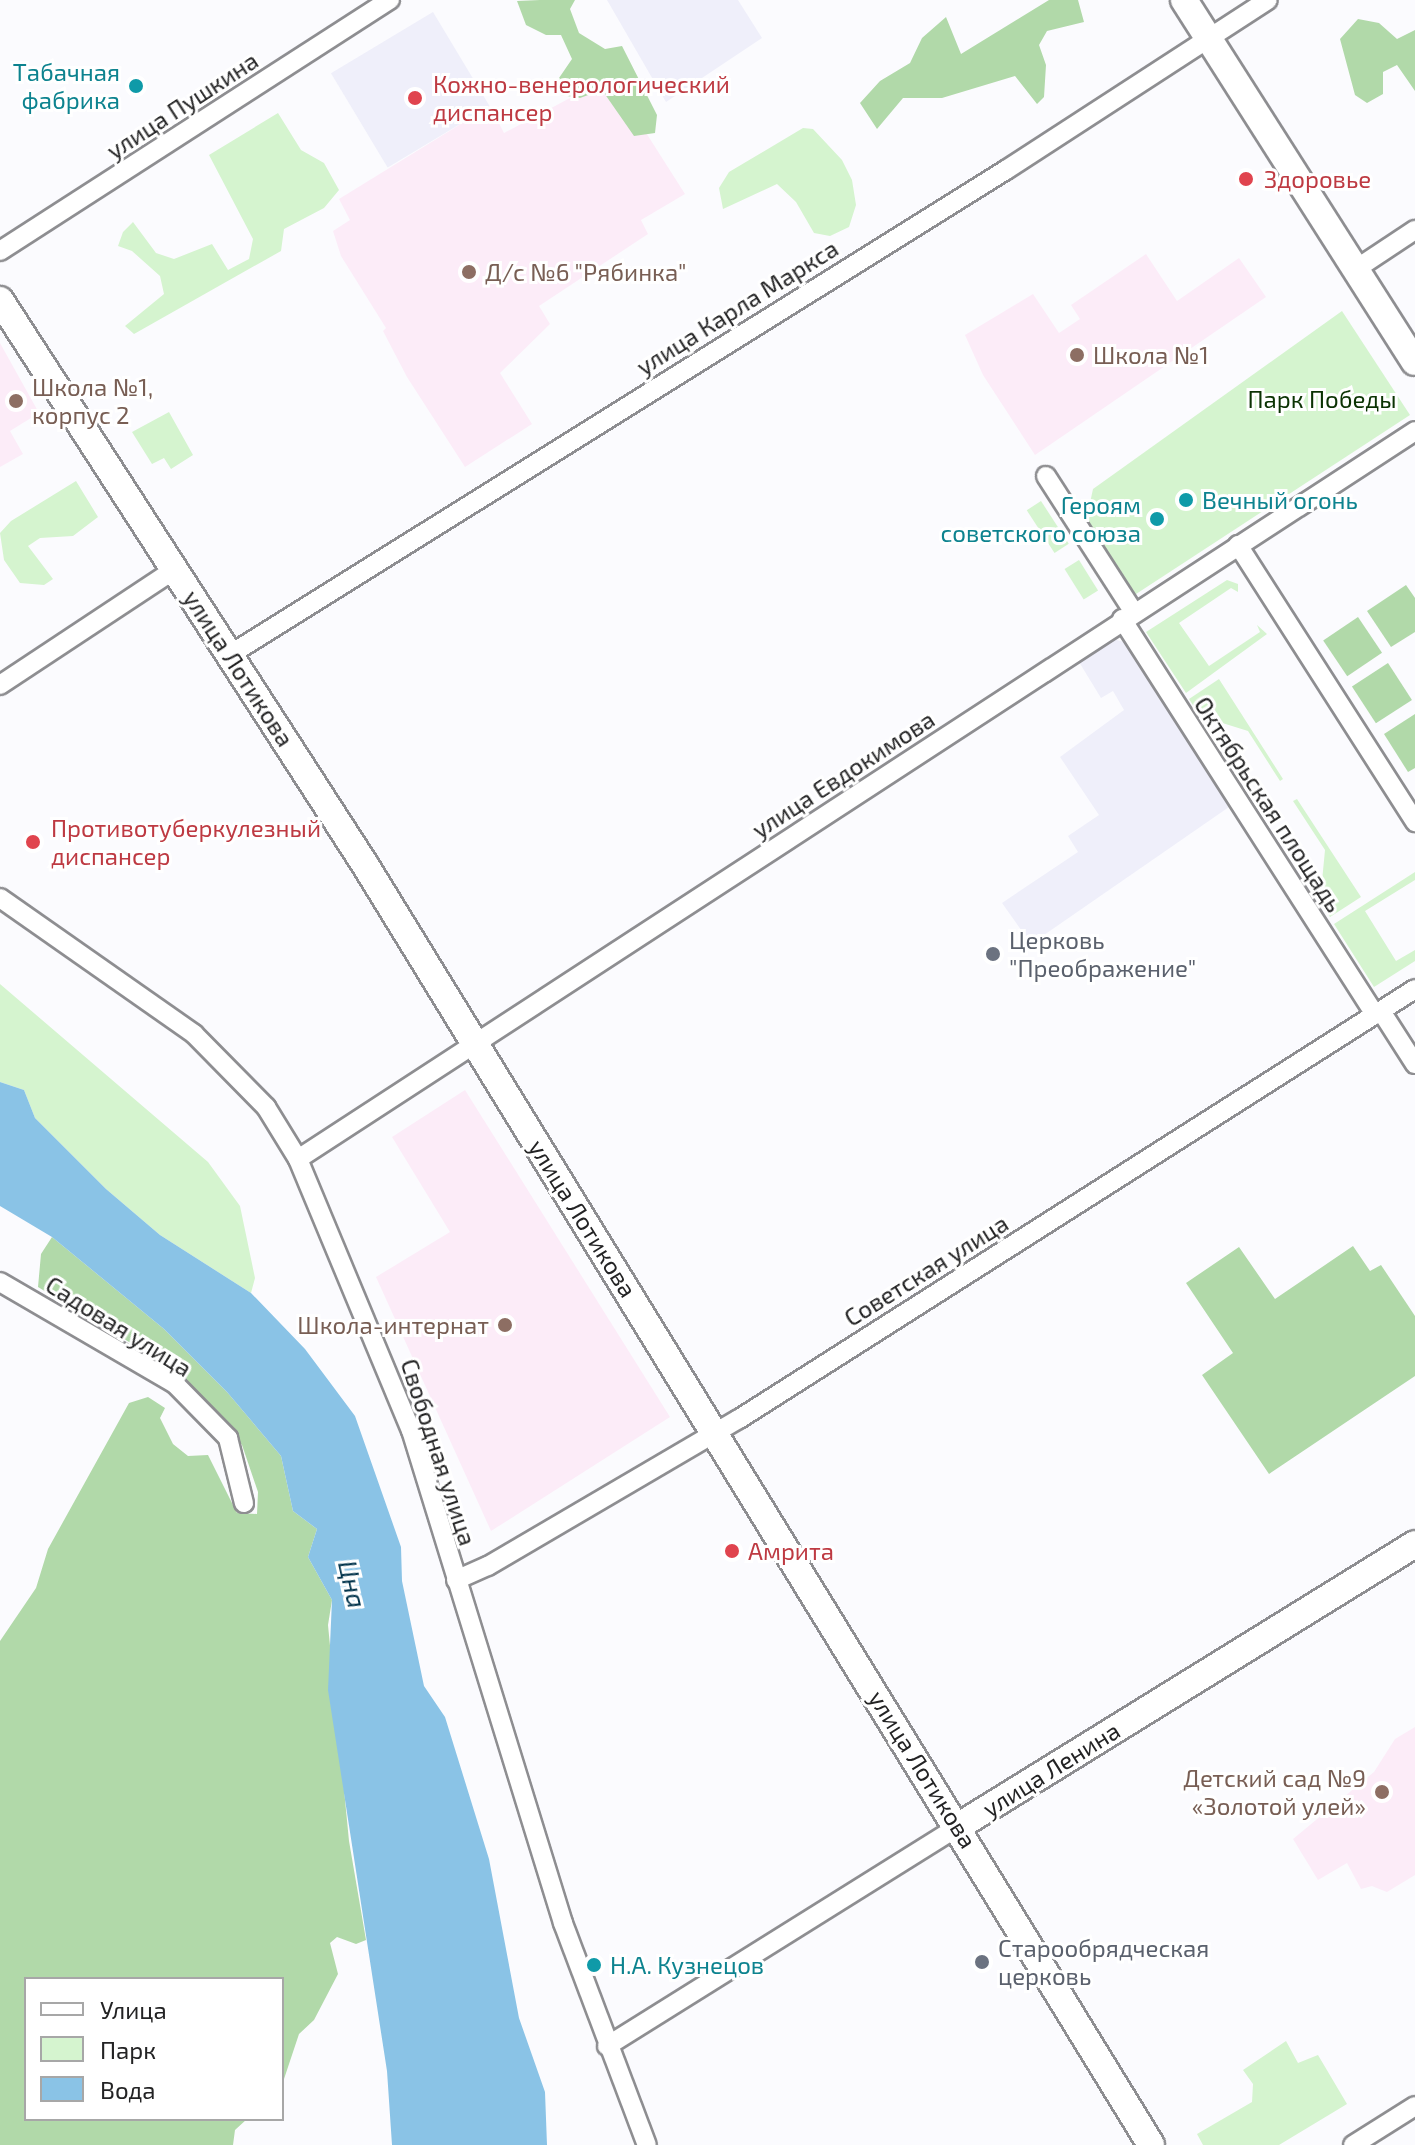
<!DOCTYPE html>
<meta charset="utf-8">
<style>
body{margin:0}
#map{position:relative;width:1415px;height:2145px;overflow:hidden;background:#fbfbfe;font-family:"Exo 2",sans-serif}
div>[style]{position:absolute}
.built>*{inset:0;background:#efeffa;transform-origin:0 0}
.education>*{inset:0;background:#fcecf8}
.green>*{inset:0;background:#d5f4cf;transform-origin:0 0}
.forest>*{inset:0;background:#b1d9a9;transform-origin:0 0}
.water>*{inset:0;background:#8ac3e6}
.roads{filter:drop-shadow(2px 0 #8e8e91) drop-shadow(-2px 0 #8e8e91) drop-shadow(0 2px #8e8e91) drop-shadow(0 -2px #8e8e91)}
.street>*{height:18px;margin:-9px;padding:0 9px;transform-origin:9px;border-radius:9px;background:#fff}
.secondary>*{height:26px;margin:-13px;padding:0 13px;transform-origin:13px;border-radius:13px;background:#fff}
.dots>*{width:22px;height:22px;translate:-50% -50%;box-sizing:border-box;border:4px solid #fff;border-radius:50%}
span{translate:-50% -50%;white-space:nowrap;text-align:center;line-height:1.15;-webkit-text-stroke:6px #fff;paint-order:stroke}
.culture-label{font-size:24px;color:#0d838f}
.right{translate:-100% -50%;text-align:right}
.left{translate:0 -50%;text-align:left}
.health-label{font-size:24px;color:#be3a42}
.street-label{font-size:24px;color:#232324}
.education-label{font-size:24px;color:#785e54}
.park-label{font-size:24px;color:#0b3303}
.worship-label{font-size:24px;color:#5b616d}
.water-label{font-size:26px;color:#02344c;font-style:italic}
.legend{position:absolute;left:24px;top:1977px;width:260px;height:144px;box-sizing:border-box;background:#fff;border:2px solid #a7a7a7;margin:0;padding:10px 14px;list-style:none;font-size:24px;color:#232324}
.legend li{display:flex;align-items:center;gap:16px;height:40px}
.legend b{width:40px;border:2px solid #a7a7a7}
</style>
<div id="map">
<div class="built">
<div style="clip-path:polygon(607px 0,738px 0,762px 38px,666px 102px)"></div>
<div style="left:433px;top:12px;width:110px;height:119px;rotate:59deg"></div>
<div style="clip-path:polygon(1113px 639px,1124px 642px,1229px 807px,1031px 944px,1002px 903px,1078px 852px,1068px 836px,1099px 815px,1060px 757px,1124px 710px,1113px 691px,1101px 698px,1079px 662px)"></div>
</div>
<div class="education">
<div style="clip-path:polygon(602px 81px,622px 95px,685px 194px,641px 220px,648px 234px,539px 306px,550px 324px,500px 373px,532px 424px,465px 467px,407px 377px,383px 331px,386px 328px,341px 256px,333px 231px,350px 220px,339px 199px,490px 106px,504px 133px)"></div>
<div style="clip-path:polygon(1146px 254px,1177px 301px,1239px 258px,1266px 297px,1035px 455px,983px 375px,965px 335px,1033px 294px,1059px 333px,1080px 319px,1071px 305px)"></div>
<div style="clip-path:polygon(0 343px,39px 413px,10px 431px,23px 454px,0 467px)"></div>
<div style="clip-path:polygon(465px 1090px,670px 1417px,491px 1531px,376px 1277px,450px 1232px,392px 1137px)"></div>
<div style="clip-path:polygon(1415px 1727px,1415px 1875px,1387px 1892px,1372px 1886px,1361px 1889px,1347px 1863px,1318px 1880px,1293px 1839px,1374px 1772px,1395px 1739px)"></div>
</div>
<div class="green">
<div style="clip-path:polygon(278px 113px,301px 150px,324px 163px,339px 190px,324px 208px,284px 229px,281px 251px,134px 334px,125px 326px,164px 294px,160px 276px,132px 251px,118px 246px,123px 232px,133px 222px,156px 253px,174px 259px,212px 244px,228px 270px,249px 259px,253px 239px,209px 155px)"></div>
<div style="clip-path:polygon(803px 128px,813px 129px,842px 160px,852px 180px,856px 205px,849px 227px,830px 236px,814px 233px,796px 202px,777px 184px,723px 209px,719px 188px,729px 172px)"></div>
<div style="clip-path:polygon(1342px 311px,1410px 415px,1133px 596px,1086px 521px,1093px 489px)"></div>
<div style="clip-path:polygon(169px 412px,193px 455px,171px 469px,164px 458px,152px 464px,132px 432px)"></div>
<div style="clip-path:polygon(76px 481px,98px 517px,73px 536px,40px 538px,28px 546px,53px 579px,44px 585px,20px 583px,4px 560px,0 533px,11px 521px)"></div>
<div style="left:1041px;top:501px;width:51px;height:17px;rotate:57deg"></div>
<div style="left:1079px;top:560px;width:36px;height:17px;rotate:58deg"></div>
<div style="clip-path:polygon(1227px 580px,1238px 584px,1238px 592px,1231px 588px,1179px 623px,1209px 666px,1260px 632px,1257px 625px,1267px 634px,1186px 693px,1146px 632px)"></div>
<div style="clip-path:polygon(1219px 679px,1283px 779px,1280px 781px,1248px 731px,1200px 716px,1189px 699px)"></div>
<div style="clip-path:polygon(1297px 799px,1361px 897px,1330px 917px,1320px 902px,1325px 850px,1293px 801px)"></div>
<div style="clip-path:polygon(1415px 872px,1415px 880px,1365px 911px,1396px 961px,1415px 950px,1415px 961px,1374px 987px,1334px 924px)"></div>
<div style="clip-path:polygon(0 984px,208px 1162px,240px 1206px,255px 1278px,251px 1293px,160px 1235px,106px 1189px,35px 1118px,24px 1090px,0 1082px)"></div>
<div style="clip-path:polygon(1286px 2041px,1298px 2063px,1318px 2055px,1347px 2104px,1279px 2145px,1203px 2145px,1197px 2134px,1252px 2102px,1253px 2084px,1243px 2070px)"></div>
</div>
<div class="forest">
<div style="clip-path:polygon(540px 0,575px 0,570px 9px,579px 33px,605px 49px,622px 46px,657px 115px,655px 133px,634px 136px,602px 90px,580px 98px,561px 95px,559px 78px,572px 59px,561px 35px,546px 35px,526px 25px,517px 1px)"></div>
<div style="clip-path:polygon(1049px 0,1078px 0,1084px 22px,1047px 31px,1039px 45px,1046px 65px,1044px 97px,1037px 104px,1015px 76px,942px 98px,903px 98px,877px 129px,860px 103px,880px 81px,910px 63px,922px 38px,946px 17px,961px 54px)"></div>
<div style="clip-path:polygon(1358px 19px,1379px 23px,1397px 39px,1415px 30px,1415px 91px,1397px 65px,1383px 72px,1383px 94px,1367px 103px,1355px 95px,1340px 39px)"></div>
<div style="clip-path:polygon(1406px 585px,1415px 598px,1415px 632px,1391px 647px,1367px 611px)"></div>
<div style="left:1358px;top:617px;width:43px;height:42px;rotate:56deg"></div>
<div style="left:1388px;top:663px;width:44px;height:43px;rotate:57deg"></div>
<div style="clip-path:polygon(1415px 714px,1415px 768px,1408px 772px,1384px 734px)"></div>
<div style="clip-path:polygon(52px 1237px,164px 1329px,227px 1392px,281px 1456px,293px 1511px,317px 1529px,308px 1557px,332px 1600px,328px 1625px,349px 1841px,366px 1940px,356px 1944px,337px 1937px,330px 1943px,338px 1974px,314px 2020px,299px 2034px,282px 2085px,282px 1979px,26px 1979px,26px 2119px,247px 2119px,235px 2130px,233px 2145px,0 2145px,0 1641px,36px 1588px,48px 1549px,129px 1403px,148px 1397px,165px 1408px,160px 1418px,173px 1444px,188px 1456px,208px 1455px,237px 1513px,257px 1514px,258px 1492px,242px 1445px,177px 1371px,38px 1287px,41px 1254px)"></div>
<div style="clip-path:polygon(1353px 1246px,1370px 1271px,1381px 1265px,1415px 1316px,1415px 1376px,1269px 1474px,1202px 1375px,1233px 1353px,1186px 1283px,1239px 1247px,1275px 1299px)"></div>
</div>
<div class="water">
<div style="clip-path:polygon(0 1082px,24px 1090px,35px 1118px,106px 1189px,160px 1235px,251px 1293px,305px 1349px,355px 1416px,401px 1547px,402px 1581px,424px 1686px,445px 1717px,489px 1859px,519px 2018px,545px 2092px,547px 2145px,392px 2145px,387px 2071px,328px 1690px,332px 1600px,308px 1557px,317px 1529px,293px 1511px,281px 1456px,227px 1392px,164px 1329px,52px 1237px,0 1206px)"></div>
</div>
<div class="roads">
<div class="street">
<div style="left:0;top:251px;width:464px;rotate:-32.8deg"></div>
<div style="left:1356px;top:269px;width:71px;rotate:-33.5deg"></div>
<div style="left:1046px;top:476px;width:161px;rotate:57.2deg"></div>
<div style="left:1238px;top:545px;width:329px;rotate:57.4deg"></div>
<div style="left:1122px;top:619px;width:470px;rotate:57.4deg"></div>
<div style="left:231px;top:654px;width:914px;rotate:-31.99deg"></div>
<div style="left:1006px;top:170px;width:312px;rotate:-33deg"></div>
<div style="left:0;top:685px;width:210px;rotate:-33.5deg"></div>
<div style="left:0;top:898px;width:237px;rotate:35deg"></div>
<div style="left:194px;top:1034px;width:103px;rotate:45.4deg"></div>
<div style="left:266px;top:1107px;width:61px;rotate:58.4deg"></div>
<div style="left:298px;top:1159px;width:294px;rotate:67.4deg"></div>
<div style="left:411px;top:1430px;width:516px;rotate:72.86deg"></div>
<div style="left:563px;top:1923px;width:237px;rotate:69.3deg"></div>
<div style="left:1381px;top:1011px;width:63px;rotate:57.3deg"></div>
<div style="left:298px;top:1159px;width:1333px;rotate:-33.09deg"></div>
<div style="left:0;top:1282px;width:203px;rotate:30.2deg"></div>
<div style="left:175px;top:1384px;width:76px;rotate:45.5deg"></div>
<div style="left:228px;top:1438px;width:67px;rotate:76.2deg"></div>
<div style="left:456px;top:1580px;width:35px;rotate:-24deg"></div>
<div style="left:488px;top:1566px;width:291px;rotate:-30.4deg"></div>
<div style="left:739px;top:1419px;width:801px;rotate:-32.46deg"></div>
<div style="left:607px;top:2046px;width:415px;rotate:-32deg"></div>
<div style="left:1353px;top:2145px;width:73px;rotate:-32.2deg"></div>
</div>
<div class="secondary">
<div style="left:1184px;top:0;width:429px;rotate:57.5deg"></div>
<div style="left:0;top:300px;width:670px;rotate:57.12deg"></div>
<div style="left:364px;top:863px;width:1504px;rotate:58.45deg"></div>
<div style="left:959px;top:1826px;width:536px;rotate:-31.73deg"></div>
</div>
</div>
<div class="dots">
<div style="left:136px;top:86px;background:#0f9aa8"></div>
<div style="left:415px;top:98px;background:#e0444e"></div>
<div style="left:1246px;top:179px;background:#e0444e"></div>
<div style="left:469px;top:272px;background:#8d6e63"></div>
<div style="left:1077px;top:355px;background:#8d6e63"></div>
<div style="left:16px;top:401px;background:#8d6e63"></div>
<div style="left:1186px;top:500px;background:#0f9aa8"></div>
<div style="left:1157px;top:519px;background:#0f9aa8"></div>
<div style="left:33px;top:842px;background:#e0444e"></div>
<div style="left:993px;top:954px;background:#6b7280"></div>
<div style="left:505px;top:1325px;background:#8d6e63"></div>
<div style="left:732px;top:1551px;background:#e0444e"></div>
<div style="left:1382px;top:1792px;background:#8d6e63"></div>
<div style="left:982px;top:1962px;background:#6b7280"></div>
<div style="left:594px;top:1965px;background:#0f9aa8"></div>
</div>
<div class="culture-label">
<span class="right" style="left:120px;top:86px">Табачная<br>фабрика</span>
<span class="left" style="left:1202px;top:500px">Вечный огонь</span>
<span class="right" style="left:1141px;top:519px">Героям<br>советского союза</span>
<span class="left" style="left:610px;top:1965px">Н.А. Кузнецов</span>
</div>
<div class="health-label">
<span class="left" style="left:433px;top:98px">Кожно-венерологический<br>диспансер</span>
<span class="left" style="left:1264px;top:179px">Здоровье</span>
<span class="left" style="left:51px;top:842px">Противотуберкулезный<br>диспансер</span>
<span class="left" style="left:748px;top:1551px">Амрита</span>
</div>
<div class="street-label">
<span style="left:182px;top:105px;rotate:-33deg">улица Пушкина</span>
<span style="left:737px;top:307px;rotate:-32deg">улица Карла Маркса</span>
<span style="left:239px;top:668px;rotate:57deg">улица Лотикова</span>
<span style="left:843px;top:774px;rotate:-33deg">улица Евдокимова</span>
<span style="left:1269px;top:804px;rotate:57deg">Октябрьская площадь</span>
<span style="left:583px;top:1218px;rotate:58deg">улица Лотикова</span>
<span style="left:926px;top:1270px;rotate:-32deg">Советская улица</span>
<span style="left:119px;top:1326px;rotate:32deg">Садовая улица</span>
<span style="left:439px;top:1452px;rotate:72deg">Свободная улица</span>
<span style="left:923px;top:1769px;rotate:58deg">улица Лотикова</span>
<span style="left:1051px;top:1769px;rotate:-32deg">улица Ленина</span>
</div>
<div class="education-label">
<span class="left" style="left:485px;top:272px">Д/с №6 "Рябинка"</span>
<span class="left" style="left:1093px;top:355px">Школа №1</span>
<span class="left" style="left:32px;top:401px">Школа №1,<br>корпус 2</span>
<span class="right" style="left:489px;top:1325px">Школа-интернат</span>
<span class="right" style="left:1366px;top:1792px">Детский сад №9<br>«Золотой улей»</span>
</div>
<div class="park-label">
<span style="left:1322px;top:399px">Парк Победы</span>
</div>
<div class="worship-label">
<span class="left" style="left:1009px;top:954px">Церковь<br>"Преображение"</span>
<span class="left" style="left:998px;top:1962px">Старообрядческая<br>церковь</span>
</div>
<div class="water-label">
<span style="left:353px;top:1584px;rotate:77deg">Цна</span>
</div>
<ul class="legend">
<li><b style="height:10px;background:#fff"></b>Улица</li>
<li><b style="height:22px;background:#d5f4cf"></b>Парк</li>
<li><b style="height:22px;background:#8ac3e6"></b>Вода</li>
</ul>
</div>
